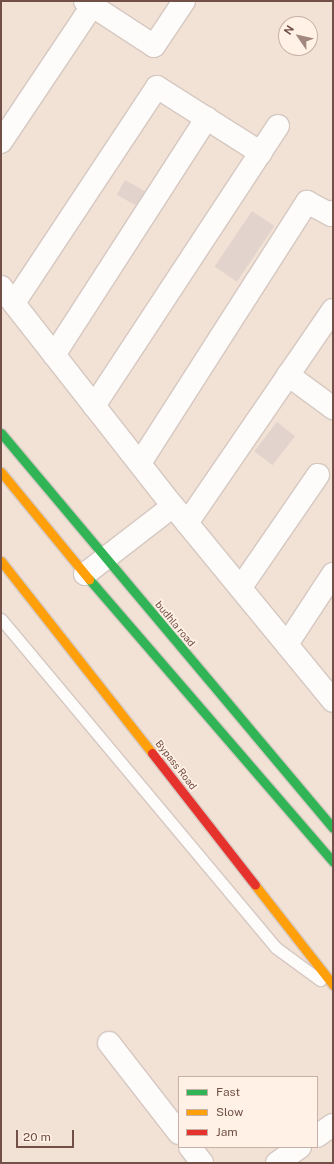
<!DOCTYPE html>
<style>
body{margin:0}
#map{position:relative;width:334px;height:1164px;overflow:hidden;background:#f6ede5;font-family:"Public Sans",sans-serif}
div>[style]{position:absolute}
.residential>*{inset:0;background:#f2e1d5}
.building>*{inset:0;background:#e2d4cd;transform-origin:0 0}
.roads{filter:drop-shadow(1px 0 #d5c8c1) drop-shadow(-1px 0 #d5c8c1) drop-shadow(0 1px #d5c8c1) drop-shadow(0 -1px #d5c8c1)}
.lane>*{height:11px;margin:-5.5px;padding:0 5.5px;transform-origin:5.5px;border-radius:5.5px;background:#fefcfb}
.street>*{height:22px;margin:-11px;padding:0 11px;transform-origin:11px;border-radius:11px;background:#fefcfb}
.fast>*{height:9px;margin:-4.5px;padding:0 4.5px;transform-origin:4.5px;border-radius:4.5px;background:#30b455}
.slow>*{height:9px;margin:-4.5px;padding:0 4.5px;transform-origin:4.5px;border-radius:4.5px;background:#ff9f0a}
.jam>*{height:9px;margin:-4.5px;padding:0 4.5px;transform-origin:4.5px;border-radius:4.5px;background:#e5322d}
span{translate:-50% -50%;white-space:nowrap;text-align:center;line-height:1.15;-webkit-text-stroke:3.5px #fff1e6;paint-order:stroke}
.street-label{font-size:10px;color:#735047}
.frame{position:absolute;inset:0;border:2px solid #735047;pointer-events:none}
.legend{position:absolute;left:178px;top:1076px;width:140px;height:72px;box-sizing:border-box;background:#fff1e6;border:1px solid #c7b1a6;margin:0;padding:5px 7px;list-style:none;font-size:12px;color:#735047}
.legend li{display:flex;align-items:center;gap:8px;height:20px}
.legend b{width:20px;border:1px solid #c7b1a6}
.north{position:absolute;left:278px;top:16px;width:40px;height:40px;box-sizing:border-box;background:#fff1e6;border:1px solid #c7b1a6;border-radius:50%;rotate:304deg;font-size:11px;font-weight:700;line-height:16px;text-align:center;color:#735047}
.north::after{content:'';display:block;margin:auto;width:14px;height:18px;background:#a1877e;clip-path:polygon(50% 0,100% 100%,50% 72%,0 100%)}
.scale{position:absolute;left:16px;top:1130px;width:58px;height:18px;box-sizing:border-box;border:2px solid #735047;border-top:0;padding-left:5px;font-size:12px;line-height:14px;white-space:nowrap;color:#735047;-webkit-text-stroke:3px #fff1e6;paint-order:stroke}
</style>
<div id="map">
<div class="residential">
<div style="clip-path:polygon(evenodd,1px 1px,333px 1px,333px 1163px,1px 1163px,1px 1px,286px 24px,310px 24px,310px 48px,286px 48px,286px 24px,1px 1px,179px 1077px,317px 1077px,317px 1147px,179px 1147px,179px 1077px)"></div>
</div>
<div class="building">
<div style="left:125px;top:180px;width:23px;height:17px;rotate:29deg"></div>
<div style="left:252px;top:211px;width:27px;height:67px;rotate:34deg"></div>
<div style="left:277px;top:422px;width:23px;height:37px;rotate:38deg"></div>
</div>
<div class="roads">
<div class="lane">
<div style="left:1px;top:619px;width:427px;rotate:50.1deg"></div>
<div style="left:275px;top:947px;width:56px;rotate:36.3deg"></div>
</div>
<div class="street">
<div style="left:85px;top:1px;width:82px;rotate:33.1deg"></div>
<div style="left:154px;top:46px;width:54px;rotate:-56.3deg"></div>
<div style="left:1px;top:142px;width:164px;rotate:-56.2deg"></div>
<div style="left:1px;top:287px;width:278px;rotate:51.9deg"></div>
<div style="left:173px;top:506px;width:252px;rotate:50.6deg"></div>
<div style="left:14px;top:303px;width:259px;rotate:-56.5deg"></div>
<div style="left:157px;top:87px;width:123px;rotate:32.4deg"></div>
<div style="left:54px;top:355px;width:282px;rotate:-57.2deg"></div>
<div style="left:288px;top:375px;width:56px;rotate:36.3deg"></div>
<div style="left:94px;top:406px;width:335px;rotate:-56.7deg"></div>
<div style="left:140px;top:463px;width:310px;rotate:-57.4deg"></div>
<div style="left:307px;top:202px;width:27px;rotate:28deg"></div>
<div style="left:331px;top:215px;width:4px;rotate:-56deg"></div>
<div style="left:187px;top:523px;width:258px;rotate:-55.6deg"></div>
<div style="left:85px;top:574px;width:111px;rotate:-37.7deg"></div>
<div style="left:241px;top:587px;width:136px;rotate:-55.5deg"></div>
<div style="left:287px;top:644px;width:84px;rotate:-56.7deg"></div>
<div style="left:109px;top:1043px;width:114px;rotate:52.1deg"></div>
<div style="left:317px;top:1136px;width:19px;rotate:-35deg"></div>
<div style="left:190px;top:1147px;width:20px;rotate:53deg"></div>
<div style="left:277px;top:1163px;width:28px;rotate:-35deg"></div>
</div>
<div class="fast">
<div style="left:1px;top:433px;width:516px;rotate:49.95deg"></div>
<div style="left:89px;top:579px;width:374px;rotate:49.2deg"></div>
</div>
<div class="slow">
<div style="left:1px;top:472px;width:139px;rotate:50.6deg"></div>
<div style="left:1px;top:561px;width:244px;rotate:51.8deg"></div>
<div style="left:255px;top:885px;width:127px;rotate:52deg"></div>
</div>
<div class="jam">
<div style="left:152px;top:753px;width:167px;rotate:52deg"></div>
</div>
</div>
<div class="street-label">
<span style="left:175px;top:624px;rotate:50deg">budhla road</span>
<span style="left:176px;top:765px;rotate:52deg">Bypass Road</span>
</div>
<div class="frame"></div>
<ul class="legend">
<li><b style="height:5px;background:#30b455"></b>Fast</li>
<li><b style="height:5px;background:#ff9f0a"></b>Slow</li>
<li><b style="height:5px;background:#e5322d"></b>Jam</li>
</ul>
<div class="north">N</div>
<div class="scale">20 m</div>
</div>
